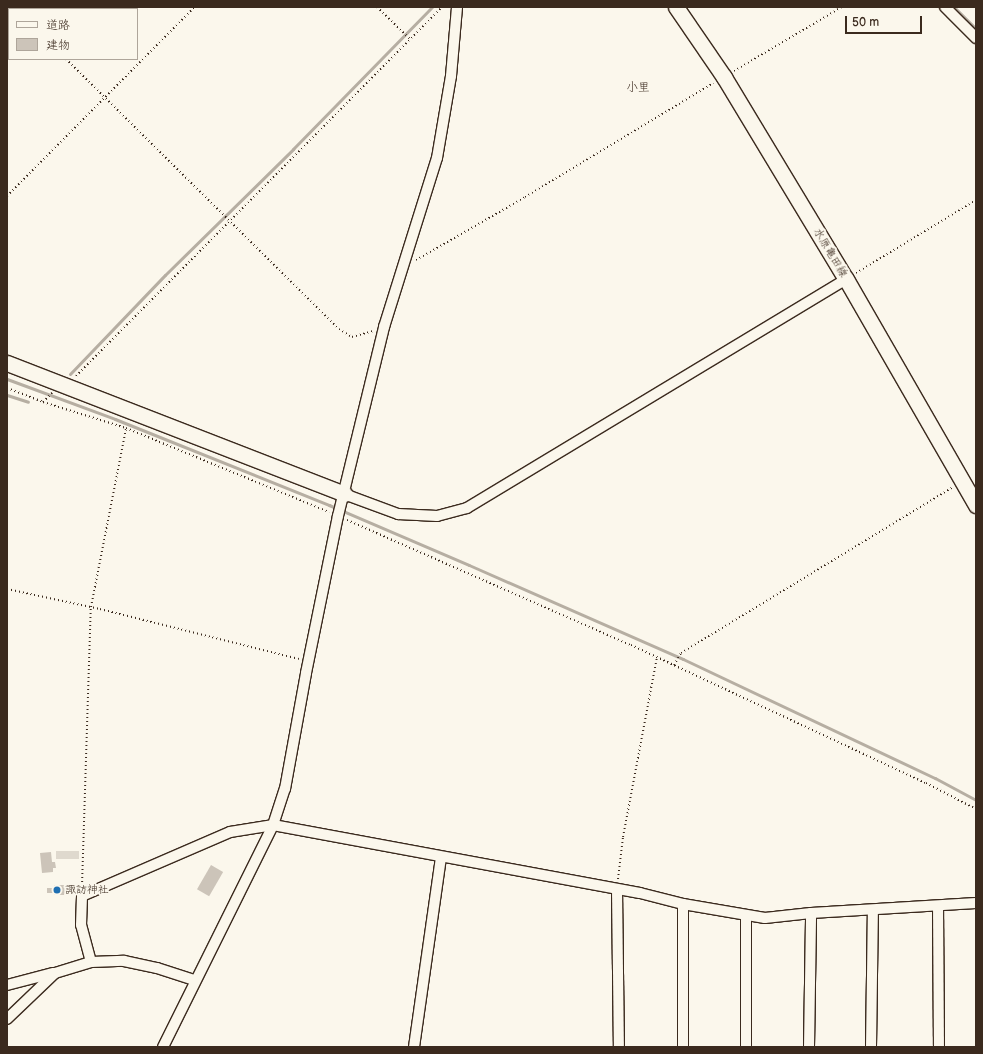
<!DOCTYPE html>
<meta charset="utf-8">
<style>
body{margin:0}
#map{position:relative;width:983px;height:1054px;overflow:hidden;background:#fbf7ec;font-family:"Balsamiq Sans","Klee One",sans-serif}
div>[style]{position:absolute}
.green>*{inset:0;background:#dfd9ce;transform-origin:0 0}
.stream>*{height:3px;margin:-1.5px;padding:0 1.5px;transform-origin:1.5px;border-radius:1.5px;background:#b6aea2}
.building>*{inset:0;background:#ccc4b9;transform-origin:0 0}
.path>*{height:2px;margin-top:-1px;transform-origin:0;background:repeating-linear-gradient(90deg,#3b2a1e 0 1px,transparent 0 4px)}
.roads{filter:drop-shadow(1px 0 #3b2a1e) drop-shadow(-1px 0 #3b2a1e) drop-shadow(0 1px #3b2a1e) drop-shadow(0 -1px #3b2a1e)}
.street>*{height:10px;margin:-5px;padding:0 5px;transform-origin:5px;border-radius:5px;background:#fbf7ec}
.secondary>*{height:15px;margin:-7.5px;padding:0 7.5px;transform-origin:7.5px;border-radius:7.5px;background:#fbf7ec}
.dots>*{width:11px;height:11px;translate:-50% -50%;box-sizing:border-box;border:2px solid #fbf7ec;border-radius:50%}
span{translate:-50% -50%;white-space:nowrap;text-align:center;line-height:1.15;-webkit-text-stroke:4px #fbf7ec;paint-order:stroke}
.street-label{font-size:11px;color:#3b2a1e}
.poi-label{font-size:11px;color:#3b2a1e}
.left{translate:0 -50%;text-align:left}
.neighbourhood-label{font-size:12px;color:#3b2a1e}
.frame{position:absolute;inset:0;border:8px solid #3b2a1e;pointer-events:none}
.legend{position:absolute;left:8px;top:8px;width:130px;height:52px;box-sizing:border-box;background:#fbf7ec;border:1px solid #aea59a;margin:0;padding:5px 7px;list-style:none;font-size:12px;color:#3b2a1e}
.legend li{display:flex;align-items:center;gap:8px;height:20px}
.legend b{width:20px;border:1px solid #aea59a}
.scale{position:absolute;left:845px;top:16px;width:77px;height:18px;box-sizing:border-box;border:2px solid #3b2a1e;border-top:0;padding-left:5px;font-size:12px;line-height:14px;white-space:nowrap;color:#3b2a1e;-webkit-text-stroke:3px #fbf7ec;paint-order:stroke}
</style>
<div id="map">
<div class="green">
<div style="left:56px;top:851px;width:23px;height:8px"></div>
</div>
<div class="stream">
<div style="left:954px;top:7px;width:31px;rotate:45deg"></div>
<div style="left:12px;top:9px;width:4px;rotate:-34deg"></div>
<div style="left:7px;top:13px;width:2px;rotate:-27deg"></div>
<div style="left:70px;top:374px;width:137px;rotate:-46.2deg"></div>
<div style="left:165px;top:275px;width:180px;rotate:-44.5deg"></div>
<div style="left:293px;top:149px;width:199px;rotate:-45.6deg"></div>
<div style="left:7px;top:379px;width:115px;rotate:20.3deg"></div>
<div style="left:115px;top:419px;width:231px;rotate:21.9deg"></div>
<div style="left:329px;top:505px;width:152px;rotate:23.2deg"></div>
<div style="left:469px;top:565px;width:234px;rotate:23.7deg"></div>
<div style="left:683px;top:659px;width:279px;rotate:25.3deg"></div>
<div style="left:935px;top:778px;width:47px;rotate:28.2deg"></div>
<div style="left:7px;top:395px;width:22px;rotate:18deg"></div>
</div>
<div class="building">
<div style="clip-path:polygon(51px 852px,52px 862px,55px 862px,56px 868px,53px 868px,53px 872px,42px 873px,40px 853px)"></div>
<div style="left:211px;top:865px;width:14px;height:28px;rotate:30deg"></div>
<div style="clip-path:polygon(54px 885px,64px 885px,64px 888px,66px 888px,64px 895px,54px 895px,54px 893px,47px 893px,47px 888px,54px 888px)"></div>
</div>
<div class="path">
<div style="left:377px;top:7px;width:46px;rotate:44.1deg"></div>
<div style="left:7px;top:33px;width:2px"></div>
<div style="left:66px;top:59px;width:384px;rotate:44.7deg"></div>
<div style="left:339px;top:329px;width:15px;rotate:32deg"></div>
<div style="left:352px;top:337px;width:22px;rotate:-16deg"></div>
<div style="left:734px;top:71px;width:126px;rotate:-30.7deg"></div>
<div style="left:7px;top:196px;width:267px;rotate:-45.2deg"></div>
<div style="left:416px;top:260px;width:126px;rotate:-30deg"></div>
<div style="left:525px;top:197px;width:220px;rotate:-31.2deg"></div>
<div style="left:856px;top:273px;width:140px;rotate:-31.3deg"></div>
<div style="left:76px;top:376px;width:520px;rotate:-45.23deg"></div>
<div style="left:7px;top:388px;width:39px;rotate:21deg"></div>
<div style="left:43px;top:402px;width:87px;rotate:17.4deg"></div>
<div style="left:126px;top:428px;width:220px;rotate:22.5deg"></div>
<div style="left:43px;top:402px;width:13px;rotate:-45deg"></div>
<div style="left:347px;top:520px;width:310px;rotate:23.8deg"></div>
<div style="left:631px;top:645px;width:326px;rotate:25.1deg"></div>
<div style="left:926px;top:783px;width:56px;rotate:27.5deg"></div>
<div style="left:7px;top:589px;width:95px;rotate:12.1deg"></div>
<div style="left:100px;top:609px;width:205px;rotate:14.1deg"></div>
<div style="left:674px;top:665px;width:14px;rotate:-60deg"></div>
<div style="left:681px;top:653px;width:319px;rotate:-31.4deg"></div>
<div style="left:618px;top:879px;width:42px;rotate:-83.2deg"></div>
<div style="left:623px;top:837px;width:183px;rotate:-79.3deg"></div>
<div style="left:82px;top:886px;width:279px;rotate:-88.2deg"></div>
<div style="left:91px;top:607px;width:182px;rotate:-78.9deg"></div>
</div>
<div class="roads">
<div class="street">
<div style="left:945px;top:7px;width:44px;rotate:45deg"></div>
<div style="left:344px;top:494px;width:58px;rotate:20.3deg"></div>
<div style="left:398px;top:514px;width:39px;rotate:3deg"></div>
<div style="left:437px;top:516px;width:31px;rotate:-15deg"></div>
<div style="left:467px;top:508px;width:443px;rotate:-31.1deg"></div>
<div style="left:617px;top:890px;width:157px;rotate:89.3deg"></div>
<div style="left:938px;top:906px;width:141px;rotate:89.6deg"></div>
<div style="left:91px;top:962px;width:38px;rotate:-105deg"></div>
<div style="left:81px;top:925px;width:29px;rotate:-88deg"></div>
<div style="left:82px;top:896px;width:161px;rotate:-23.4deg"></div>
<div style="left:230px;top:832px;width:44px;rotate:-9.2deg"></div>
<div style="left:273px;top:825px;width:373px;rotate:10.5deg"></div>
<div style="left:640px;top:893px;width:44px;rotate:14.3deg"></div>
<div style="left:683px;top:904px;width:83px;rotate:9.7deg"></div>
<div style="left:765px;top:918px;width:46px;rotate:-6.2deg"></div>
<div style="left:811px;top:913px;width:165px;rotate:-3.5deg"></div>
<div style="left:7px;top:985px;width:48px;rotate:-14.6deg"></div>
<div style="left:7px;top:1019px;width:66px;rotate:-43.8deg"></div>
<div style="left:55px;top:973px;width:38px;rotate:-17deg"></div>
<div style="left:91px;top:962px;width:33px;rotate:-2deg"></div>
<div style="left:124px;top:961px;width:34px;rotate:12deg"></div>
<div style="left:157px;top:968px;width:39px;rotate:18deg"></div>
<div style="left:163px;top:1047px;width:248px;rotate:-63.6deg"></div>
<div style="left:273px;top:825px;width:38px;rotate:-72deg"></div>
<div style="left:285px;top:789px;width:118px;rotate:-79.7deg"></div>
<div style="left:306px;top:673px;width:160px;rotate:-78.5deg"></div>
<div style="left:338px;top:516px;width:195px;rotate:-76.3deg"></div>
<div style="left:384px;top:327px;width:177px;rotate:-72.6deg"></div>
<div style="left:437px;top:158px;width:83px;rotate:-80.3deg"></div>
<div style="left:451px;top:76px;width:69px;rotate:-85deg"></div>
<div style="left:414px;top:1047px;width:192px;rotate:-81.9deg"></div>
<div style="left:683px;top:1047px;width:143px;rotate:-90deg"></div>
<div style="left:746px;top:1047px;width:131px;rotate:-90deg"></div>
<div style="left:809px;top:1047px;width:134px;rotate:-89.1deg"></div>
<div style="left:871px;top:1047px;width:136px;rotate:-89.2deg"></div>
</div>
<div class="secondary">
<div style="left:676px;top:7px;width:85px;rotate:55.6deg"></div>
<div style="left:724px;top:77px;width:236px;rotate:58.9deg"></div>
<div style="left:846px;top:279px;width:261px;rotate:60.1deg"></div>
<div style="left:7px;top:363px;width:362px;rotate:21.2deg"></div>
</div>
</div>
<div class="dots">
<div style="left:57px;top:890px;background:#1f6fb2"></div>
</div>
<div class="street-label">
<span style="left:830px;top:253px;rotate:59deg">水原亀田線</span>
</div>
<div class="poi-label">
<span class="left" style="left:65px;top:890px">諏訪神社</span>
</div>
<div class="neighbourhood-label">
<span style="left:638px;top:88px">小里</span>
</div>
<div class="frame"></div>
<ul class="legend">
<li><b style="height:5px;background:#fbf7ec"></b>道路</li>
<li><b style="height:11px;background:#ccc4b9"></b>建物</li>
</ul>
<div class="scale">50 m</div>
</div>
